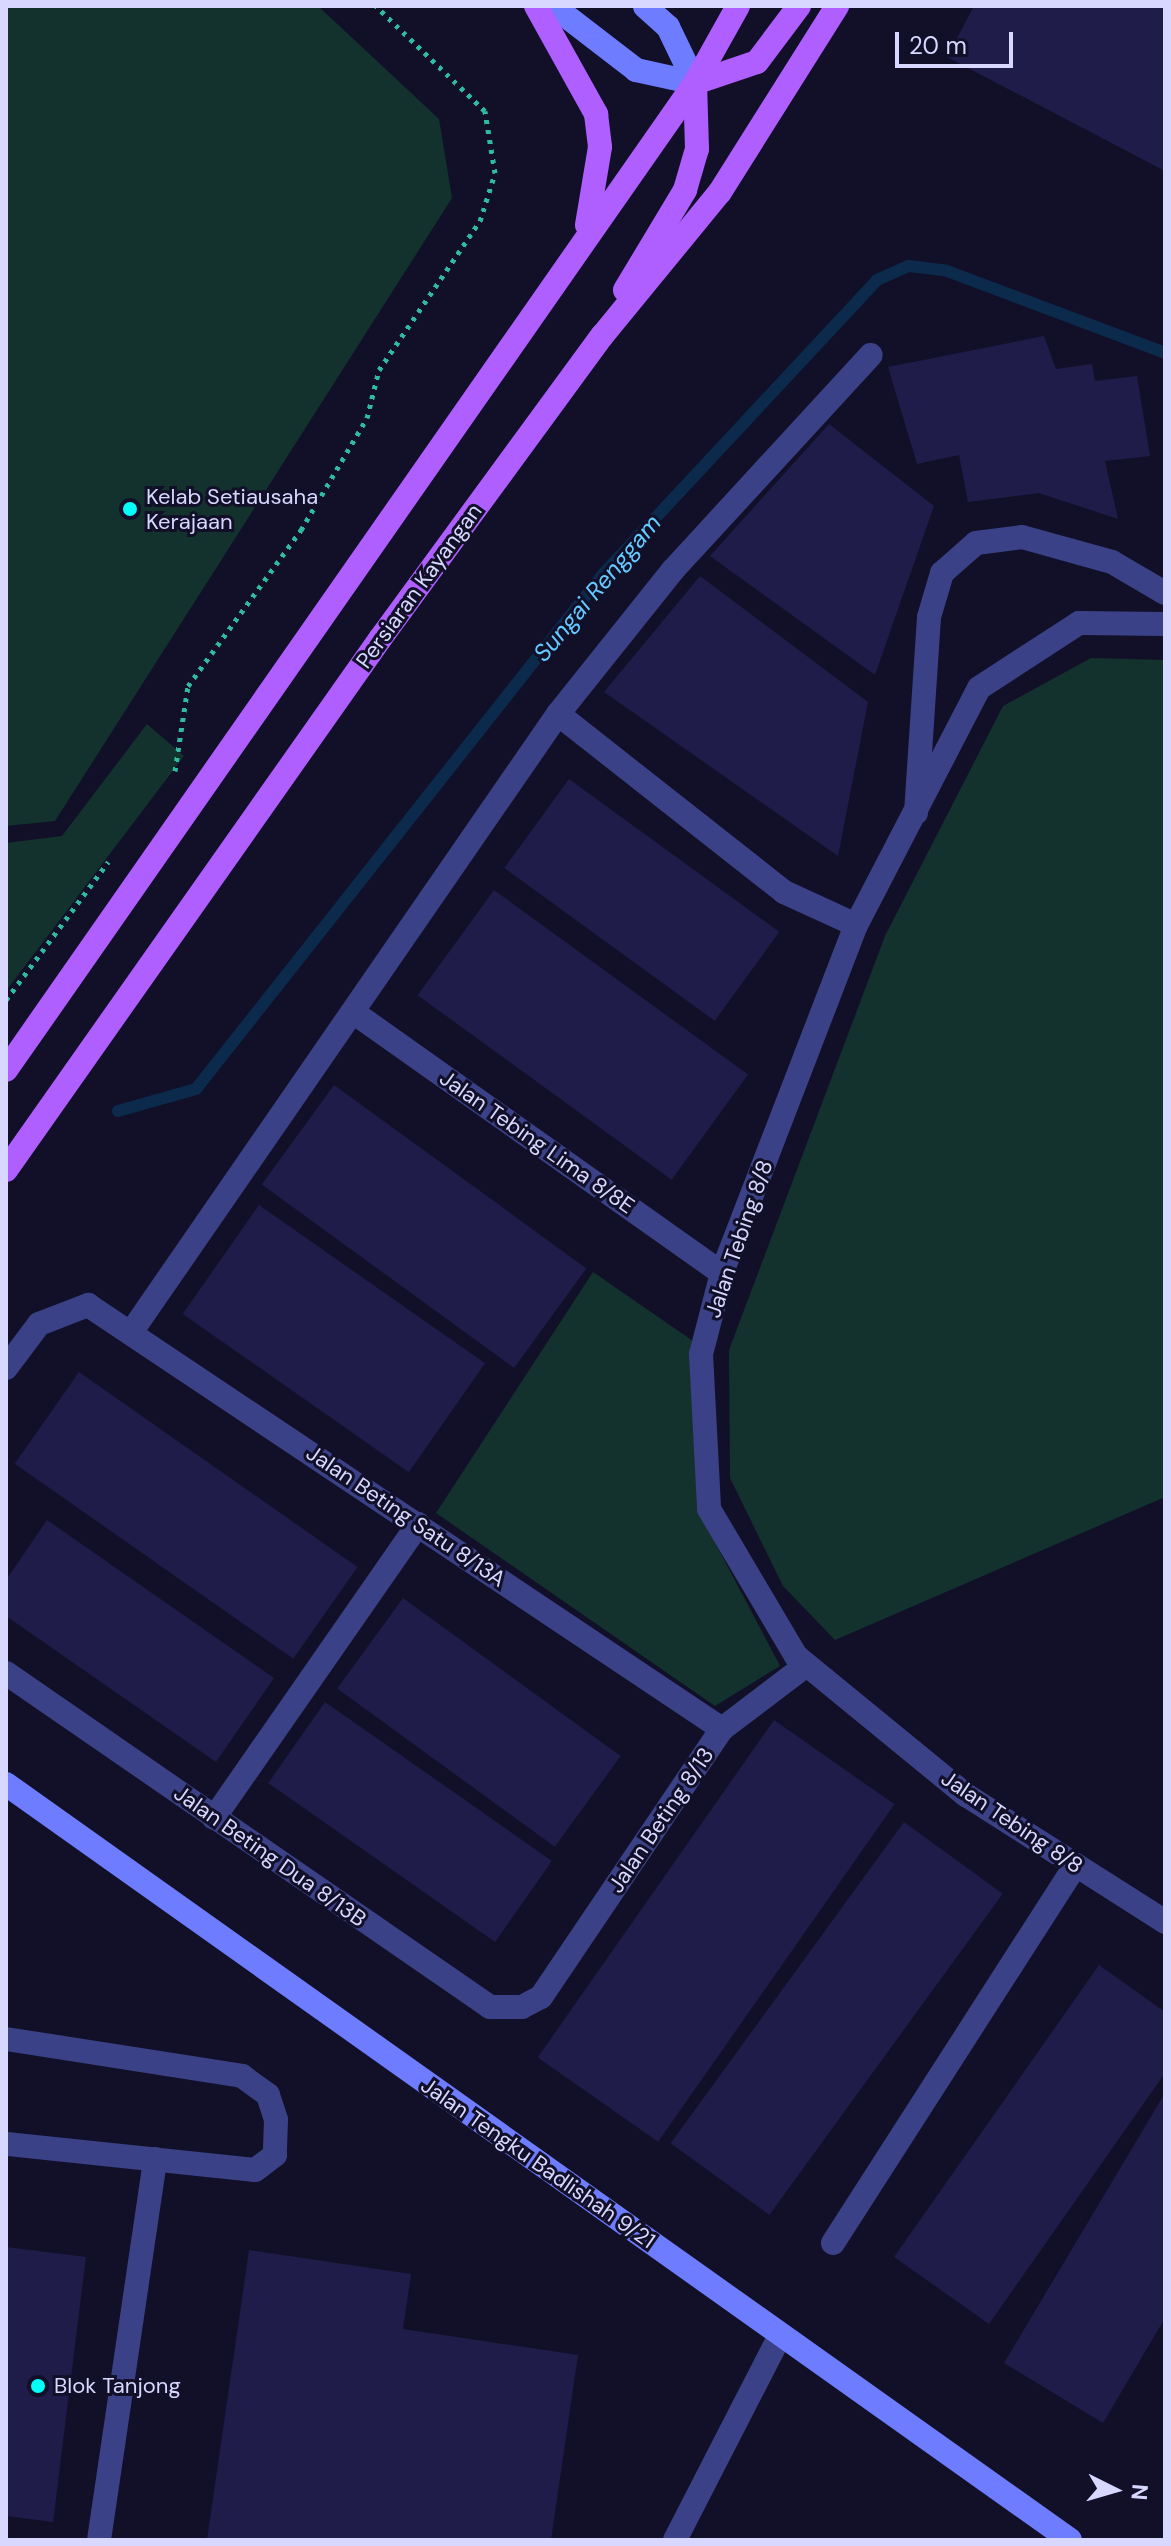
<!DOCTYPE html>
<style>
body{margin:0}
#map{position:relative;width:1171px;height:2546px;overflow:hidden;background:#111028;font-family:"DM Sans",sans-serif}
div>[style]{position:absolute}
.green>*{inset:0;background:#13322d}
.stream>*{height:12px;margin:-6px;padding:0 6px;transform-origin:6px;border-radius:6px;background:#0c2a4b}
.building>*{inset:0;background:#1f1c49;transform-origin:0 0}
.path>*{height:5px;margin-top:-2.5px;transform-origin:0;background:repeating-linear-gradient(90deg,#2fbba1 0 4px,transparent 0 10px)}
.lane>*{height:24px;margin:-12px;padding:0 12px;transform-origin:12px;border-radius:12px;background:#3b4187}
.street>*{height:24px;margin:-12px;padding:0 12px;transform-origin:12px;border-radius:12px;background:#3b4187}
.secondary>*{height:24px;margin:-12px;padding:0 12px;transform-origin:12px;border-radius:12px;background:#6e7cff}
.primary>*{height:24px;margin:-12px;padding:0 12px;transform-origin:12px;border-radius:12px;background:#af5eff}
.dots>*{width:22px;height:22px;translate:-50% -50%;box-sizing:border-box;border:4px solid #111028;border-radius:50%}
span{translate:-50% -50%;white-space:nowrap;text-align:center;line-height:1.15;-webkit-text-stroke:6px #111028;paint-order:stroke}
.poi-label{font-size:22px;color:#d7d7ff}
.left{translate:0 -50%;text-align:left}
.street-label{font-size:22px;color:#d7d7ff}
.water-label{font-size:24px;color:#65caff;font-style:italic}
.frame{position:absolute;inset:0;border:8px solid #d7d7ff;pointer-events:none}
.north{position:absolute;left:1075px;top:2450px;width:80px;height:80px;-webkit-text-stroke:6px #111028;paint-order:stroke;rotate:95deg;font-size:22px;font-weight:700;line-height:32px;text-align:center;color:#d7d7ff}
.north::after{content:'';display:block;margin:auto;width:28px;height:36px;background:#d7d7ff;clip-path:polygon(50% 0,100% 100%,50% 72%,0 100%)}
.scale{position:absolute;left:895px;top:32px;width:118px;height:36px;box-sizing:border-box;border:4px solid #d7d7ff;border-top:0;padding-left:10px;font-size:24px;line-height:28px;white-space:nowrap;color:#d7d7ff;-webkit-text-stroke:6px #111028;paint-order:stroke}
</style>
<div id="map">
<div class="green">
<div style="clip-path:polygon(6px 6px,318px 6px,439px 119px,452px 198px,55px 821px,6px 826px)"></div>
<div style="clip-path:polygon(1091px 658px,1165px 660px,1165px 1497px,835px 1640px,783px 1586px,730px 1478px,729px 1350px,885px 936px,1003px 706px)"></div>
<div style="clip-path:polygon(147px 724px,184px 756px,6px 991px,6px 843px,62px 836px)"></div>
<div style="clip-path:polygon(593px 1272px,693px 1341px,699px 1512px,780px 1666px,715px 1706px,436px 1513px)"></div>
</div>
<div class="stream">
<div style="left:118px;top:1111px;width:81px;rotate:-15.8deg"></div>
<div style="left:196px;top:1089px;width:658px;rotate:-51.67deg"></div>
<div style="left:604px;top:573px;width:400px;rotate:-47deg"></div>
<div style="left:877px;top:280px;width:35px;rotate:-24deg"></div>
<div style="left:909px;top:266px;width:38px;rotate:7deg"></div>
<div style="left:947px;top:271px;width:233px;rotate:20.6deg"></div>
</div>
<div class="building">
<div style="clip-path:polygon(974px 6px,1165px 6px,1165px 171px,947px 57px)"></div>
<div style="clip-path:polygon(1044px 336px,1056px 369px,1092px 364px,1095px 381px,1137px 376px,1150px 456px,1105px 461px,1118px 519px,1039px 493px,968px 502px,959px 455px,917px 464px,888px 367px)"></div>
<div style="clip-path:polygon(829px 424px,934px 506px,875px 675px,710px 556px)"></div>
<div style="clip-path:polygon(700px 576px,868px 702px,838px 856px,604px 692px)"></div>
<div style="left:569px;top:779px;width:260px;height:110px;rotate:36deg"></div>
<div style="left:494px;top:890px;width:314px;height:130px;rotate:36deg"></div>
<div style="left:334px;top:1085px;width:312px;height:123px;rotate:36deg"></div>
<div style="left:259px;top:1205px;width:276px;height:133px;rotate:35deg"></div>
<div style="left:79px;top:1372px;width:340px;height:112px;rotate:35deg"></div>
<div style="clip-path:polygon(47px 1520px,274px 1678px,216px 1762px,6px 1616px,6px 1580px)"></div>
<div style="left:403px;top:1598px;width:269px;height:112px;rotate:36deg"></div>
<div style="left:325px;top:1702px;width:277px;height:99px;rotate:35deg"></div>
<div style="left:774px;top:1720px;width:147px;height:412px;rotate:35deg"></div>
<div style="left:904px;top:1822px;width:122px;height:397px;rotate:36deg"></div>
<div style="clip-path:polygon(1099px 1965px,1165px 2012px,1165px 2073px,989px 2324px,894px 2257px)"></div>
<div style="clip-path:polygon(1165px 2093px,1165px 2318px,1103px 2423px,1004px 2363px)"></div>
<div style="clip-path:polygon(6px 2247px,86px 2257px,53px 2522px,6px 2516px)"></div>
<div style="clip-path:polygon(249px 2250px,411px 2274px,403px 2329px,578px 2355px,551px 2540px,207px 2540px)"></div>
</div>
<div class="path">
<div style="left:175px;top:771px;width:86px;rotate:-81.3deg"></div>
<div style="left:188px;top:686px;width:193px;rotate:-54.1deg"></div>
<div style="left:301px;top:530px;width:130px;rotate:-59.5deg"></div>
<div style="left:367px;top:418px;width:49px;rotate:-76deg"></div>
<div style="left:379px;top:370px;width:180px;rotate:-55.9deg"></div>
<div style="left:480px;top:221px;width:50px;rotate:-72.6deg"></div>
<div style="left:495px;top:173px;width:63px;rotate:-99.2deg"></div>
<div style="left:485px;top:111px;width:151px;rotate:-136.1deg"></div>
<div style="left:6px;top:1000px;width:172px;rotate:-53.5deg"></div>
</div>
<div class="lane">
<div style="left:916px;top:813px;width:196px;rotate:-86.2deg"></div>
<div style="left:929px;top:617px;width:46px;rotate:-73.5deg"></div>
<div style="left:942px;top:573px;width:45px;rotate:-41.4deg"></div>
<div style="left:976px;top:543px;width:46px;rotate:-7.4deg"></div>
<div style="left:1022px;top:537px;width:93px;rotate:15.5deg"></div>
<div style="left:1112px;top:562px;width:61px;rotate:30.3deg"></div>
<div style="left:6px;top:2039px;width:239px;rotate:8.9deg"></div>
<div style="left:242px;top:2076px;width:32px;rotate:36deg"></div>
<div style="left:268px;top:2095px;width:26px;rotate:72deg"></div>
<div style="left:276px;top:2120px;width:35px;rotate:92deg"></div>
<div style="left:275px;top:2155px;width:25px;rotate:143deg"></div>
<div style="left:255px;top:2170px;width:250px;rotate:-174deg"></div>
<div style="left:99px;top:2540px;width:385px;rotate:-81.6deg"></div>
<div style="left:675px;top:2540px;width:229px;rotate:-62.8deg"></div>
</div>
<div class="street">
<div style="left:1165px;top:624px;width:86px;rotate:-179.3deg"></div>
<div style="left:1079px;top:623px;width:119px;rotate:147deg"></div>
<div style="left:979px;top:688px;width:267px;rotate:117.4deg"></div>
<div style="left:856px;top:925px;width:373px;rotate:111.1deg"></div>
<div style="left:722px;top:1273px;width:84px;rotate:104.5deg"></div>
<div style="left:701px;top:1354px;width:155px;rotate:87deg"></div>
<div style="left:709px;top:1509px;width:171px;rotate:59.4deg"></div>
<div style="left:796px;top:1656px;width:220px;rotate:39.3deg"></div>
<div style="left:966px;top:1795px;width:236px;rotate:32.5deg"></div>
<div style="left:558px;top:714px;width:288px;rotate:38.2deg"></div>
<div style="left:784px;top:892px;width:79px;rotate:24.6deg"></div>
<div style="left:353px;top:1012px;width:452px;rotate:35.3deg"></div>
<div style="left:132px;top:1331px;width:750px;rotate:-55.38deg"></div>
<div style="left:558px;top:714px;width:184px;rotate:-51.4deg"></div>
<div style="left:673px;top:570px;width:292px;rotate:-47.4deg"></div>
<div style="left:6px;top:1368px;width:55px;rotate:-53.1deg"></div>
<div style="left:39px;top:1324px;width:53px;rotate:-21.2deg"></div>
<div style="left:88px;top:1305px;width:763px;rotate:33.77deg"></div>
<div style="left:6px;top:1673px;width:588px;rotate:34.61deg"></div>
<div style="left:490px;top:2007px;width:32px"></div>
<div style="left:522px;top:2007px;width:21px;rotate:-28deg"></div>
<div style="left:541px;top:1997px;width:323px;rotate:-56deg"></div>
<div style="left:722px;top:1729px;width:104px;rotate:-37.2deg"></div>
<div style="left:214px;top:1818px;width:358px;rotate:-55.2deg"></div>
<div style="left:833px;top:2243px;width:449px;rotate:-57.3deg"></div>
</div>
<div class="secondary">
<div style="left:553px;top:6px;width:105px;rotate:37.6deg"></div>
<div style="left:636px;top:70px;width:60px;rotate:12.4deg"></div>
<div style="left:695px;top:83px;width:62px;rotate:-115.7deg"></div>
<div style="left:668px;top:27px;width:31px;rotate:-138deg"></div>
<div style="left:6px;top:1784px;width:1305px;rotate:35.39deg"></div>
</div>
<div class="primary">
<div style="left:536px;top:6px;width:124px;rotate:60.9deg"></div>
<div style="left:596px;top:114px;width:33px;rotate:83deg"></div>
<div style="left:600px;top:147px;width:79px;rotate:99.5deg"></div>
<div style="left:695px;top:83px;width:65px;rotate:-18.7deg"></div>
<div style="left:757px;top:62px;width:70px;rotate:-53.1deg"></div>
<div style="left:625px;top:290px;width:117px;rotate:-59deg"></div>
<div style="left:685px;top:190px;width:43px;rotate:-73.7deg"></div>
<div style="left:697px;top:149px;width:66px;rotate:-91.7deg"></div>
<div style="left:6px;top:1070px;width:1204px;rotate:-55.08deg"></div>
<div style="left:695px;top:83px;width:88px;rotate:-60.8deg"></div>
<div style="left:6px;top:1170px;width:649px;rotate:-54.84deg"></div>
<div style="left:380px;top:639px;width:376px;rotate:-53.8deg"></div>
<div style="left:602px;top:336px;width:186px;rotate:-50.7deg"></div>
<div style="left:720px;top:192px;width:220px;rotate:-57.8deg"></div>
</div>
<div class="dots">
<div style="left:130px;top:509px;background:#03fffa"></div>
<div style="left:38px;top:2386px;background:#03fffa"></div>
</div>
<div class="poi-label">
<span class="left" style="left:146px;top:509px">Kelab Setiausaha<br>Kerajaan</span>
<span class="left" style="left:54px;top:2386px">Blok Tanjong</span>
</div>
<div class="street-label">
<span style="left:419px;top:586px;rotate:-54deg">Persiaran Kayangan</span>
<span style="left:537px;top:1142px;rotate:35deg">Jalan Tebing Lima 8/8E</span>
<span style="left:739px;top:1239px;rotate:-71deg">Jalan Tebing 8/8</span>
<span style="left:406px;top:1516px;rotate:34deg">Jalan Beting Satu 8/13A</span>
<span style="left:661px;top:1820px;rotate:-56deg">Jalan Beting 8/13</span>
<span style="left:1012px;top:1822px;rotate:34deg">Jalan Tebing 8/8</span>
<span style="left:270px;top:1856px;rotate:35deg">Jalan Beting Dua 8/13B</span>
<span style="left:538px;top:2163px;rotate:35deg">Jalan Tengku Badlishah 9/21</span>
</div>
<div class="water-label">
<span style="left:597px;top:588px;rotate:-50deg">Sungai Renggam</span>
</div>
<div class="frame"></div>
<div class="north">N</div>
<div class="scale">20 m</div>
</div>
